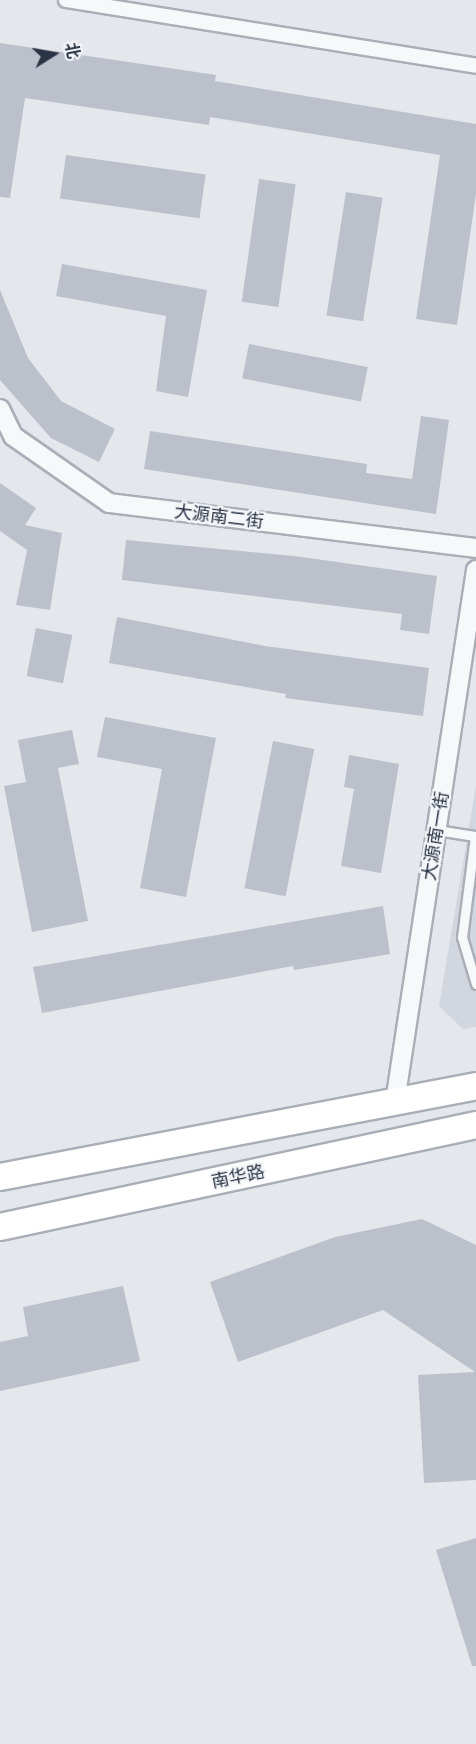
<!DOCTYPE html>
<meta charset="utf-8">
<style>
body{margin:0}
#map{position:relative;width:476px;height:1744px;overflow:hidden;background:#e4e7ec;font-family:Roboto,"Noto Sans SC",sans-serif}
div>[style]{position:absolute}
.built>*{inset:0;background:#d2d6de}
.building>*{inset:0;background:#bbc0ca;transform-origin:0 0}
.roads{filter:drop-shadow(2px 0 #a9aeb7) drop-shadow(-2px 0 #a9aeb7) drop-shadow(0 2px #a9aeb7) drop-shadow(0 -2px #a9aeb7)}
.service>*{height:9px;margin:-4.5px;padding:0 4.5px;transform-origin:4.5px;border-radius:4.5px;background:#f7f8fa}
.pedestrian>*{height:14px;margin:-7px;padding:0 7px;transform-origin:7px;border-radius:7px;background:#f7f8fa}
.minor>*{height:18px;margin:-9px;padding:0 9px;transform-origin:9px;border-radius:9px;background:#f7f8fa}
.secondary>*{height:26px;margin:-13px;padding:0 13px;transform-origin:13px;border-radius:13px;background:#fff}
span{translate:-50% -50%;white-space:nowrap;text-align:center;line-height:1.15;-webkit-text-stroke:4.5px #f4f6f9;paint-order:stroke}
.street-label{font-size:18px;color:#2b3445}
.north{position:absolute;left:24px;top:24px;width:60px;height:60px;-webkit-text-stroke:4px #f4f6f9;paint-order:stroke;rotate:79deg;font-size:16px;font-weight:700;line-height:24px;text-align:center;color:#2b3445}
.north::after{content:'';display:block;margin:auto;width:21px;height:27px;background:#2b3445;clip-path:polygon(50% 0,100% 100%,50% 72%,0 100%)}
</style>
<div id="map">
<div class="built">
<div style="clip-path:polygon(476px 785px,476px 1027px,463px 1029px,439px 1006px)"></div>
</div>
<div class="building">
<div style="clip-path:polygon(0 43px,216px 75px,215px 81px,476px 124px,476px 194px,457px 325px,416px 319px,440px 155px,210px 117px,209px 125px,25px 98px,10px 198px,0 197px)"></div>
<div style="left:66px;top:155px;width:141px;height:44px;rotate:8deg"></div>
<div style="left:259px;top:179px;width:37px;height:124px;rotate:8deg"></div>
<div style="left:346px;top:192px;width:37px;height:125px;rotate:9deg"></div>
<div style="clip-path:polygon(62px 264px,207px 290px,188px 397px,156px 391px,166px 316px,56px 296px)"></div>
<div style="clip-path:polygon(0 290px,28px 358px,61px 401px,115px 429px,99px 462px,51px 438px,0 380px)"></div>
<div style="left:249px;top:344px;width:121px;height:35px;rotate:11deg"></div>
<div style="clip-path:polygon(421px 416px,449px 420px,436px 514px,144px 469px,150px 431px,367px 464px,366px 473px,412px 479px)"></div>
<div style="clip-path:polygon(0 483px,36px 508px,25px 525px,62px 533px,50px 610px,16px 605px,27px 550px,0 531px)"></div>
<div style="clip-path:polygon(126px 540px,294px 556px,437px 576px,429px 634px,400px 630px,402px 614px,122px 580px)"></div>
<div style="clip-path:polygon(117px 617px,265px 646px,429px 668px,423px 716px,285px 698px,286px 694px,109px 663px)"></div>
<div style="left:36px;top:628px;width:37px;height:49px;rotate:11deg"></div>
<div style="clip-path:polygon(105px 717px,216px 738px,186px 897px,140px 888px,162px 769px,97px 757px)"></div>
<div style="clip-path:polygon(72px 730px,79px 764px,58px 768px,88px 921px,32px 932px,4px 786px,26px 782px,18px 740px)"></div>
<div style="left:273px;top:741px;width:42px;height:150px;rotate:11deg"></div>
<div style="clip-path:polygon(349px 755px,399px 764px,381px 873px,341px 866px,354px 789px,344px 787px)"></div>
<div style="clip-path:polygon(383px 906px,390px 954px,294px 970px,293px 966px,42px 1013px,33px 967px)"></div>
<div style="clip-path:polygon(422px 1219px,476px 1245px,476px 1480px,424px 1483px,418px 1375px,475px 1372px,383px 1310px,238px 1362px,210px 1282px,335px 1237px)"></div>
<div style="clip-path:polygon(123px 1286px,140px 1361px,0 1391px,0 1342px,28px 1336px,23px 1307px)"></div>
<div style="clip-path:polygon(476px 1538px,476px 1666px,472px 1666px,436px 1550px)"></div>
</div>
<div class="roads">
<div class="service">
<div style="left:437px;top:830px;width:38px;rotate:9deg"></div>
<div style="left:475px;top:836px;width:102px;rotate:97.3deg"></div>
<div style="left:462px;top:937px;width:49px;rotate:73.4deg"></div>
</div>
<div class="pedestrian">
<div style="left:66px;top:0;width:415px;rotate:9.1deg"></div>
</div>
<div class="minor">
<div style="left:0;top:409px;width:30px;rotate:64deg"></div>
<div style="left:13px;top:436px;width:117px;rotate:34.9deg"></div>
<div style="left:109px;top:503px;width:370px;rotate:7deg"></div>
<div style="left:395px;top:1102px;width:538px;rotate:-81.34deg"></div>
</div>
<div class="secondary">
<div style="left:0;top:1177px;width:485px;rotate:-10.8deg"></div>
<div style="left:0;top:1227px;width:487px;rotate:-12.1deg"></div>
</div>
</div>
<div class="street-label">
<span style="left:219px;top:517px;rotate:7deg">大源南二街</span>
<span style="left:436px;top:836px;rotate:-81deg">大源南一街</span>
<span style="left:238px;top:1177px;rotate:-12deg">南华路</span>
</div>
<div class="north">北</div>
</div>
